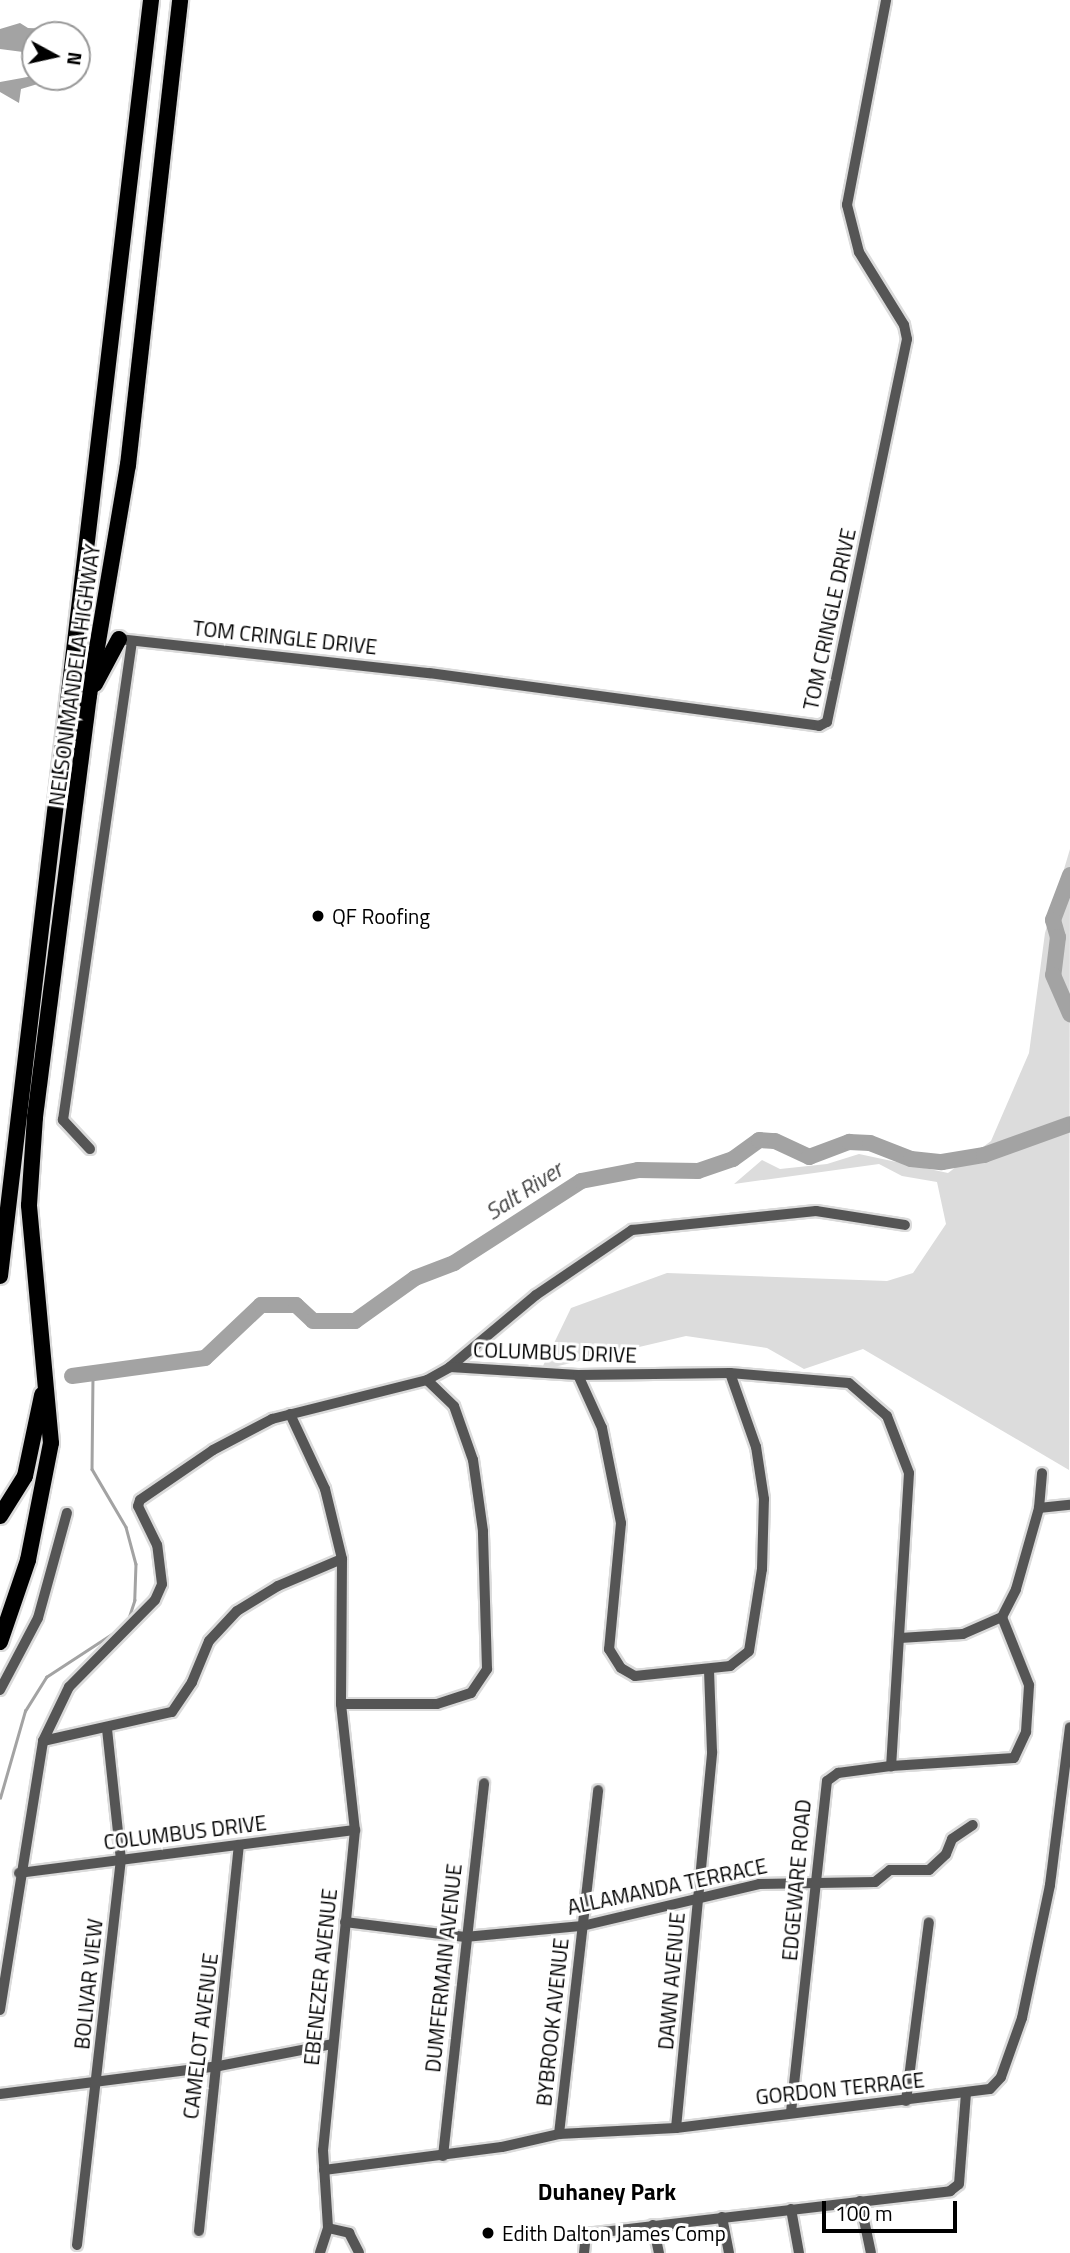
<!DOCTYPE html>
<style>
body{margin:0}
#map{position:relative;width:1070px;height:2253px;overflow:hidden;background:#fff;font-family:"Titillium Web",sans-serif}
div>[style]{position:absolute}
.green>*{inset:0;background:#dcdcdc}
.water>*{inset:0;background:#a3a3a3}
.stream>*{height:2.5px;margin:-1.25px;padding:0 1.25px;transform-origin:1.25px;border-radius:1.25px;background:#a3a3a3}
.river>*{height:16px;margin:-8px;padding:0 8px;transform-origin:8px;border-radius:8px;background:#a3a3a3}
.roads{filter:drop-shadow(2px 0 #dbdbdb) drop-shadow(-2px 0 #dbdbdb) drop-shadow(0 2px #dbdbdb) drop-shadow(0 -2px #dbdbdb)}
.minor>*{height:10px;margin:-5px;padding:0 5px;transform-origin:5px;border-radius:5px;background:#555}
.trunk>*{height:16px;margin:-8px;padding:0 8px;transform-origin:8px;border-radius:8px;background:#000}
.dots>*{width:19px;height:19px;translate:-50% -50%;box-sizing:border-box;border:4px solid #fff;border-radius:50%}
span{translate:-50% -50%;white-space:nowrap;text-align:center;line-height:1.15;-webkit-text-stroke:6px #fff;paint-order:stroke}
.street-label{font-size:21px;color:#000}
.poi-label{font-size:21px;color:#000}
.left{translate:0 -50%;text-align:left}
.water-label{font-size:23px;color:#444;font-style:italic}
.neighbourhood-label{font-size:23px;color:#000;font-weight:700}
.north{position:absolute;left:21px;top:21px;width:70px;height:70px;box-sizing:border-box;background:#fff;border:2px solid #999;border-radius:50%;rotate:98deg;font-size:19px;font-weight:700;line-height:28px;text-align:center;color:#000}
.north::after{content:'';display:block;margin:auto;width:24px;height:32px;background:#000;clip-path:polygon(50% 0,100% 100%,50% 72%,0 100%)}
.scale{position:absolute;left:822px;top:2201px;width:135px;height:32px;box-sizing:border-box;border:4px solid #000;border-top:0;padding-left:9px;font-size:21px;line-height:24px;white-space:nowrap;color:#000;-webkit-text-stroke:5px #fff;paint-order:stroke}
</style>
<div id="map">
<div class="green">
<div style="clip-path:polygon(1070px 849px,1069px 1470px,863px 1349px,804px 1369px,767px 1348px,686px 1336px,541px 1370px,571px 1308px,667px 1273px,887px 1281px,913px 1273px,946px 1224px,937px 1182px,902px 1176px,879px 1164px,734px 1184px,762px 1160px,780px 1169px,827px 1164px,859px 1154px,948px 1173px,991px 1141px,1029px 1053px,1045px 933px)"></div>
</div>
<div class="water">
<div style="clip-path:polygon(20px 23px,28px 28px,54px 29px,58px 35px,35px 35px,35px 45px,23px 52px,0 49px,0 29px)"></div>
<div style="clip-path:polygon(33px 76px,41px 83px,21px 89px,19px 103px,0 92px,0 82px)"></div>
</div>
<div class="stream">
<div style="left:93px;top:1376px;width:93px;rotate:90.6deg"></div>
<div style="left:92px;top:1469px;width:67px;rotate:59.6deg"></div>
<div style="left:126px;top:1527px;width:38px;rotate:75deg"></div>
<div style="left:136px;top:1564px;width:36px;rotate:92deg"></div>
<div style="left:135px;top:1600px;width:22px;rotate:108deg"></div>
<div style="left:0;top:1798px;width:91px;rotate:-74deg"></div>
<div style="left:25px;top:1711px;width:40px;rotate:-58deg"></div>
<div style="left:46px;top:1677px;width:90px;rotate:-33.2deg"></div>
</div>
<div class="river">
<div style="left:1070px;top:875px;width:48px;rotate:110.7deg"></div>
<div style="left:1053px;top:920px;width:18px;rotate:74deg"></div>
<div style="left:1058px;top:937px;width:38px;rotate:97deg"></div>
<div style="left:1053px;top:975px;width:43px;rotate:66.4deg"></div>
<div style="left:72px;top:1376px;width:134px;rotate:-7.7deg"></div>
<div style="left:205px;top:1358px;width:77px;rotate:-43.4deg"></div>
<div style="left:261px;top:1305px;width:35px"></div>
<div style="left:296px;top:1305px;width:23px;rotate:43deg"></div>
<div style="left:313px;top:1321px;width:42px"></div>
<div style="left:355px;top:1321px;width:74px;rotate:-35.6deg"></div>
<div style="left:415px;top:1278px;width:42px;rotate:-21deg"></div>
<div style="left:454px;top:1263px;width:151px;rotate:-32.8deg"></div>
<div style="left:581px;top:1181px;width:58px;rotate:-10.9deg"></div>
<div style="left:638px;top:1170px;width:60px;rotate:1deg"></div>
<div style="left:698px;top:1171px;width:37px;rotate:-19deg"></div>
<div style="left:733px;top:1159px;width:32px;rotate:-36deg"></div>
<div style="left:759px;top:1140px;width:16px;rotate:4deg"></div>
<div style="left:775px;top:1141px;width:38px;rotate:25deg"></div>
<div style="left:809px;top:1157px;width:43px;rotate:-20.6deg"></div>
<div style="left:849px;top:1142px;width:21px;rotate:3deg"></div>
<div style="left:870px;top:1143px;width:44px;rotate:21.3deg"></div>
<div style="left:911px;top:1159px;width:31px;rotate:6deg"></div>
<div style="left:942px;top:1162px;width:43px;rotate:-9.5deg"></div>
<div style="left:984px;top:1155px;width:91px;rotate:-19.8deg"></div>
</div>
<div class="roads">
<div class="minor">
<div style="left:119px;top:639px;width:312px;rotate:6.3deg"></div>
<div style="left:429px;top:673px;width:394px;rotate:7.7deg"></div>
<div style="left:819px;top:726px;width:9px;rotate:-27deg"></div>
<div style="left:827px;top:722px;width:391px;rotate:-78.2deg"></div>
<div style="left:907px;top:339px;width:14px;rotate:-102deg"></div>
<div style="left:904px;top:325px;width:86px;rotate:-121.7deg"></div>
<div style="left:859px;top:252px;width:49px;rotate:-104.3deg"></div>
<div style="left:847px;top:205px;width:209px;rotate:-79.2deg"></div>
<div style="left:90px;top:1149px;width:40px;rotate:-133deg"></div>
<div style="left:63px;top:1120px;width:484px;rotate:-81.8deg"></div>
<div style="left:450px;top:1367px;width:112px;rotate:-39.9deg"></div>
<div style="left:536px;top:1295px;width:116px;rotate:-34.1deg"></div>
<div style="left:632px;top:1230px;width:185px;rotate:-5.9deg"></div>
<div style="left:816px;top:1211px;width:90px;rotate:8.9deg"></div>
<div style="left:578px;top:1375px;width:58px;rotate:65.6deg"></div>
<div style="left:602px;top:1428px;width:97px;rotate:78.7deg"></div>
<div style="left:621px;top:1523px;width:127px;rotate:95.4deg"></div>
<div style="left:609px;top:1649px;width:22px;rotate:58deg"></div>
<div style="left:621px;top:1668px;width:16px;rotate:30deg"></div>
<div style="left:635px;top:1676px;width:96px;rotate:-6deg"></div>
<div style="left:730px;top:1666px;width:24px;rotate:-38deg"></div>
<div style="left:749px;top:1651px;width:83px;rotate:-81deg"></div>
<div style="left:762px;top:1569px;width:70px;rotate:-88.4deg"></div>
<div style="left:764px;top:1499px;width:53px;rotate:-98.7deg"></div>
<div style="left:756px;top:1447px;width:78px;rotate:-109.4deg"></div>
<div style="left:290px;top:1414px;width:83px;rotate:65deg"></div>
<div style="left:325px;top:1489px;width:72px;rotate:76.3deg"></div>
<div style="left:342px;top:1559px;width:145px;rotate:90.4deg"></div>
<div style="left:341px;top:1704px;width:127px;rotate:83.7deg"></div>
<div style="left:355px;top:1830px;width:322px;rotate:95.7deg"></div>
<div style="left:323px;top:2150px;width:78px;rotate:86.3deg"></div>
<div style="left:328px;top:2228px;width:26px;rotate:108deg"></div>
<div style="left:1039px;top:1508px;width:31px;rotate:-6deg"></div>
<div style="left:900px;top:1638px;width:63px;rotate:-3.6deg"></div>
<div style="left:963px;top:1634px;width:43px;rotate:-23.6deg"></div>
<div style="left:1002px;top:1617px;width:31px;rotate:-63deg"></div>
<div style="left:1016px;top:1589px;width:84px;rotate:-74.1deg"></div>
<div style="left:1039px;top:1508px;width:35px;rotate:-85deg"></div>
<div style="left:0;top:1690px;width:81px;rotate:-62.2deg"></div>
<div style="left:38px;top:1618px;width:109px;rotate:-74.6deg"></div>
<div style="left:341px;top:1704px;width:96px"></div>
<div style="left:437px;top:1704px;width:36px;rotate:-18deg"></div>
<div style="left:471px;top:1693px;width:29px;rotate:-56deg"></div>
<div style="left:487px;top:1669px;width:138px;rotate:-91.7deg"></div>
<div style="left:483px;top:1531px;width:72px;rotate:-98deg"></div>
<div style="left:473px;top:1460px;width:57px;rotate:-109.4deg"></div>
<div style="left:454px;top:1406px;width:37px;rotate:-136deg"></div>
<div style="left:43px;top:1741px;width:132px;rotate:-12.7deg"></div>
<div style="left:172px;top:1712px;width:36px;rotate:-56deg"></div>
<div style="left:192px;top:1682px;width:44px;rotate:-67.5deg"></div>
<div style="left:209px;top:1641px;width:41px;rotate:-47deg"></div>
<div style="left:237px;top:1611px;width:48px;rotate:-31.4deg"></div>
<div style="left:278px;top:1586px;width:69px;rotate:-22.9deg"></div>
<div style="left:19px;top:1873px;width:339px;rotate:-7.3deg"></div>
<div style="left:345px;top:1922px;width:121px;rotate:7.1deg"></div>
<div style="left:465px;top:1937px;width:118px;rotate:-5.4deg"></div>
<div style="left:582px;top:1926px;width:182px;rotate:-13.3deg"></div>
<div style="left:759px;top:1884px;width:116px;rotate:-1deg"></div>
<div style="left:875px;top:1882px;width:19px;rotate:-39deg"></div>
<div style="left:890px;top:1870px;width:39px"></div>
<div style="left:929px;top:1870px;width:23px;rotate:-43deg"></div>
<div style="left:946px;top:1854px;width:16px;rotate:-68deg"></div>
<div style="left:952px;top:1839px;width:25px;rotate:-34deg"></div>
<div style="left:0;top:2010px;width:272px;rotate:-80.9deg"></div>
<div style="left:43px;top:1741px;width:60px;rotate:-64.3deg"></div>
<div style="left:69px;top:1687px;width:122px;rotate:-45.3deg"></div>
<div style="left:155px;top:1600px;width:17px;rotate:-66deg"></div>
<div style="left:162px;top:1584px;width:39px;rotate:-97deg"></div>
<div style="left:157px;top:1545px;width:43px;rotate:-116deg"></div>
<div style="left:138px;top:1506px;width:6px;rotate:-72deg"></div>
<div style="left:140px;top:1500px;width:88px;rotate:-34.4deg"></div>
<div style="left:213px;top:1450px;width:67px;rotate:-27.7deg"></div>
<div style="left:272px;top:1419px;width:160px;rotate:-14.1deg"></div>
<div style="left:427px;top:1380px;width:26px;rotate:-29deg"></div>
<div style="left:450px;top:1367px;width:128px;rotate:3.6deg"></div>
<div style="left:578px;top:1375px;width:152px;rotate:-0.8deg"></div>
<div style="left:730px;top:1373px;width:119px;rotate:4.8deg"></div>
<div style="left:849px;top:1383px;width:50px;rotate:41deg"></div>
<div style="left:887px;top:1416px;width:61px;rotate:68.9deg"></div>
<div style="left:909px;top:1473px;width:294px;rotate:93.5deg"></div>
<div style="left:0;top:2094px;width:221px;rotate:-7.3deg"></div>
<div style="left:219px;top:2066px;width:115px;rotate:-11deg"></div>
<div style="left:906px;top:2101px;width:180px;rotate:-82.7deg"></div>
<div style="left:791px;top:2112px;width:333px;rotate:-83.8deg"></div>
<div style="left:827px;top:1781px;width:14px;rotate:-36deg"></div>
<div style="left:838px;top:1773px;width:53px;rotate:-7.5deg"></div>
<div style="left:891px;top:1766px;width:123px;rotate:-3.7deg"></div>
<div style="left:1014px;top:1758px;width:29px;rotate:-65deg"></div>
<div style="left:1026px;top:1732px;width:47px;rotate:-86.3deg"></div>
<div style="left:1029px;top:1685px;width:73px;rotate:-111.7deg"></div>
<div style="left:676px;top:2128px;width:378px;rotate:-84.5deg"></div>
<div style="left:712px;top:1752px;width:82px;rotate:-92.1deg"></div>
<div style="left:559px;top:2134px;width:346px;rotate:-83.5deg"></div>
<div style="left:443px;top:2156px;width:375px;rotate:-83.7deg"></div>
<div style="left:324px;top:2170px;width:179px;rotate:-7.4deg"></div>
<div style="left:502px;top:2147px;width:58px;rotate:-12.8deg"></div>
<div style="left:559px;top:2134px;width:117px;rotate:-2.9deg"></div>
<div style="left:676px;top:2128px;width:316px;rotate:-7.1deg"></div>
<div style="left:990px;top:2089px;width:16px;rotate:-47deg"></div>
<div style="left:1001px;top:2077px;width:63px;rotate:-70.4deg"></div>
<div style="left:1022px;top:2018px;width:136px;rotate:-78.1deg"></div>
<div style="left:1050px;top:1885px;width:159px;rotate:-82.8deg"></div>
<div style="left:860px;top:2201px;width:53px;rotate:78.1deg"></div>
<div style="left:791px;top:2209px;width:45px;rotate:79.7deg"></div>
<div style="left:722px;top:2217px;width:37px;rotate:79deg"></div>
<div style="left:653px;top:2225px;width:29px;rotate:78deg"></div>
<div style="left:328px;top:2228px;width:22px;rotate:13deg"></div>
<div style="left:349px;top:2233px;width:22px;rotate:63deg"></div>
<div style="left:199px;top:2231px;width:388px;rotate:-84.1deg"></div>
<div style="left:77px;top:2245px;width:388px;rotate:-83.5deg"></div>
<div style="left:121px;top:1860px;width:133px;rotate:-96.1deg"></div>
<div style="left:584px;top:2253px;width:19px;rotate:-84deg"></div>
<div style="left:586px;top:2234px;width:367px;rotate:-6.7deg"></div>
<div style="left:950px;top:2191px;width:11px;rotate:-38deg"></div>
<div style="left:959px;top:2184px;width:91px;rotate:-85.6deg"></div>
</div>
<div class="trunk">
<div style="left:95px;top:684px;width:51px;rotate:-61.9deg"></div>
<div style="left:0;top:1276px;width:1285px;rotate:-83.25deg"></div>
<div style="left:0;top:1516px;width:47px;rotate:-58deg"></div>
<div style="left:25px;top:1476px;width:83px;rotate:-78.1deg"></div>
<div style="left:0;top:1642px;width:87px;rotate:-71.1deg"></div>
<div style="left:28px;top:1560px;width:119px;rotate:-78.9deg"></div>
<div style="left:51px;top:1443px;width:239px;rotate:-95.3deg"></div>
<div style="left:29px;top:1205px;width:88px;rotate:-86.1deg"></div>
<div style="left:35px;top:1117px;width:425px;rotate:-82.7deg"></div>
<div style="left:89px;top:695px;width:233px;rotate:-80.4deg"></div>
<div style="left:128px;top:465px;width:468px;rotate:-83.6deg"></div>
</div>
</div>
<div class="dots">
<div style="left:318px;top:916px;background:#000"></div>
<div style="left:488px;top:2233px;background:#000"></div>
</div>
<div class="street-label">
<span style="left:829px;top:619px;rotate:-78deg">TOM CRINGLE DRIVE</span>
<span style="left:285px;top:637px;rotate:6deg">TOM CRINGLE DRIVE</span>
<span style="left:74px;top:675px;rotate:-82deg">NELSON MANDELA HIGHWAY</span>
<span style="left:555px;top:1352px;rotate:2deg">COLUMBUS DRIVE</span>
<span style="left:185px;top:1832px;rotate:-7deg">COLUMBUS DRIVE</span>
<span style="left:796px;top:1880px;rotate:-85deg">EDGEWARE ROAD</span>
<span style="left:667px;top:1886px;rotate:-12deg">ALLAMANDA TERRACE</span>
<span style="left:443px;top:1968px;rotate:-84deg">DUMFERMAIN AVENUE</span>
<span style="left:320px;top:1977px;rotate:-84deg">EBENEZER AVENUE</span>
<span style="left:671px;top:1981px;rotate:-85deg">DAWN AVENUE</span>
<span style="left:88px;top:1984px;rotate:-84deg">BOLIVAR VIEW</span>
<span style="left:552px;top:2022px;rotate:-84deg">BYBROOK AVENUE</span>
<span style="left:200px;top:2036px;rotate:-83deg">CAMELOT AVENUE</span>
<span style="left:840px;top:2088px;rotate:-6deg">GORDON TERRACE</span>
</div>
<div class="poi-label">
<span class="left" style="left:332px;top:916px">QF Roofing</span>
<span class="left" style="left:502px;top:2233px">Edith Dalton James Comp</span>
</div>
<div class="water-label">
<span style="left:524px;top:1191px;rotate:-33deg">Salt River</span>
</div>
<div class="neighbourhood-label">
<span style="left:607px;top:2192px">Duhaney Park</span>
</div>
<div class="north">N</div>
<div class="scale">100 m</div>
</div>
